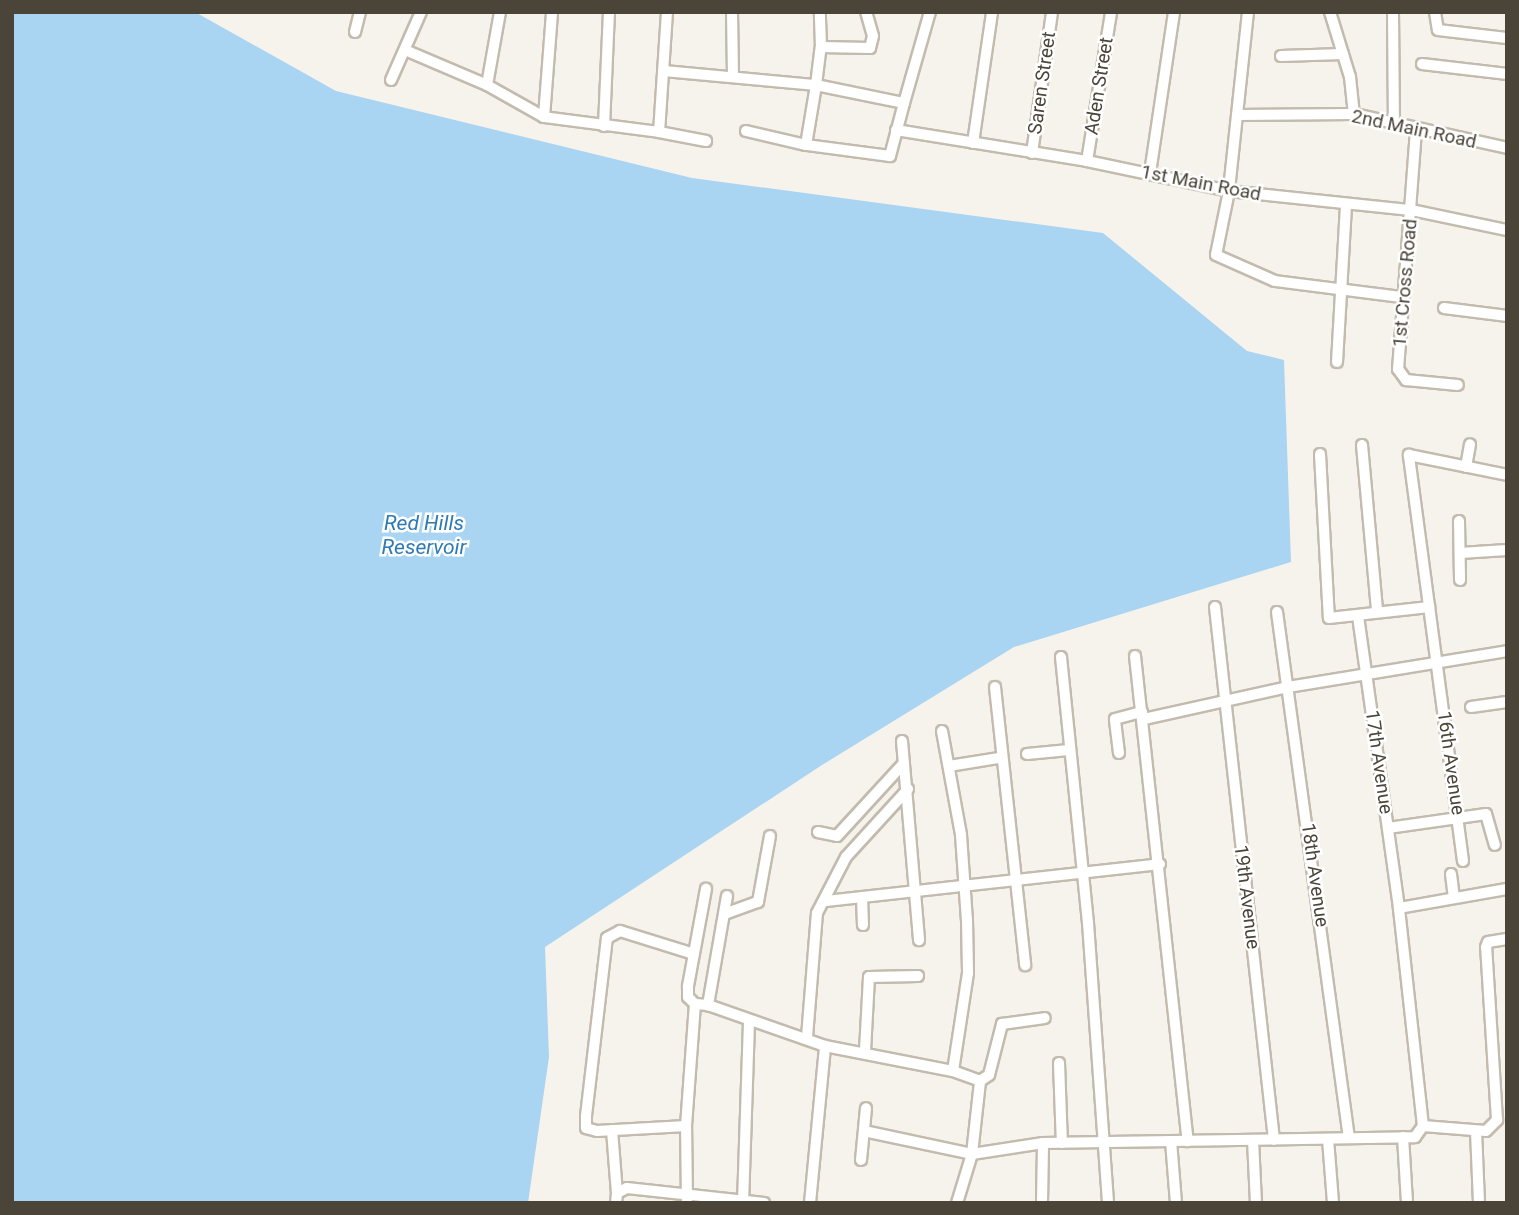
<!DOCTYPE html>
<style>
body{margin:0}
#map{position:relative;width:1519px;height:1215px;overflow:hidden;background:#f6f3ec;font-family:Roboto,sans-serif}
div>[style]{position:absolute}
.water>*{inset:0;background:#a9d4f2}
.roads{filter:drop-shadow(2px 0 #c2bbae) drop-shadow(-2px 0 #c2bbae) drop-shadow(0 2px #c2bbae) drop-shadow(0 -2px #c2bbae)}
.minor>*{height:10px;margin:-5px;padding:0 5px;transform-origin:5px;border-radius:5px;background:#fff}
span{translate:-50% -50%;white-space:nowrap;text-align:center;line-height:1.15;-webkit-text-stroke:5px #fff;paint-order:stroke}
.street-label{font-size:19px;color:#4b4439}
.water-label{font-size:21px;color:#2e7ab2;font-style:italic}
.frame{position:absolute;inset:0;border:14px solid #4b4439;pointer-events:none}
</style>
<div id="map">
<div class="water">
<div style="clip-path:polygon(12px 12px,195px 12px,336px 91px,692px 178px,1103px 233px,1247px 351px,1284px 360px,1291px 562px,1014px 647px,822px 765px,545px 947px,549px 1057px,528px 1203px,12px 1203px)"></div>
</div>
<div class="roads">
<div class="minor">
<div style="left:667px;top:12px;width:120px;rotate:93.8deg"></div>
<div style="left:659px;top:132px;width:48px;rotate:10.8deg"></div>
<div style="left:732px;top:12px;width:62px;rotate:89.1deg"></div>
<div style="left:1248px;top:12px;width:180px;rotate:96.1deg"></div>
<div style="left:1229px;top:191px;width:65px;rotate:101.5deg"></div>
<div style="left:1216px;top:255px;width:64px;rotate:23.8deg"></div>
<div style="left:1275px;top:281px;width:128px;rotate:7.2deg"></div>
<div style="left:1330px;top:12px;width:68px;rotate:72.9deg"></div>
<div style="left:1350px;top:77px;width:37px;rotate:84deg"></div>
<div style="left:1393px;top:12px;width:113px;rotate:89.5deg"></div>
<div style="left:1435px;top:12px;width:18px;rotate:81deg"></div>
<div style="left:1438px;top:30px;width:69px;rotate:6.6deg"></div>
<div style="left:355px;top:32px;width:21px;rotate:-76deg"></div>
<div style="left:821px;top:47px;width:49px;rotate:1.2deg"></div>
<div style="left:870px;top:48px;width:12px;rotate:-76deg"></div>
<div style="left:873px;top:36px;width:25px;rotate:-106deg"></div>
<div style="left:405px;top:50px;width:89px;rotate:23.1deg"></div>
<div style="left:487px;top:85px;width:65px;rotate:29.3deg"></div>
<div style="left:544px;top:117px;width:105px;rotate:-85.6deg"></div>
<div style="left:1281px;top:56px;width:62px;rotate:-1.8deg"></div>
<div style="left:1422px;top:64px;width:86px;rotate:6.7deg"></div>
<div style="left:664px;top:71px;width:153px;rotate:5.3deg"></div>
<div style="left:816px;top:85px;width:90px;rotate:11.6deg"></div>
<div style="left:904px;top:103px;width:55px;rotate:104.8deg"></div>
<div style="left:890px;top:156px;width:85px;rotate:-172.5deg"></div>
<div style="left:806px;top:145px;width:61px;rotate:-80.5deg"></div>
<div style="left:816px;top:85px;width:38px;rotate:-83deg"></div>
<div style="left:821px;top:47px;width:35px;rotate:-92deg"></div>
<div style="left:391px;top:80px;width:74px;rotate:-66.2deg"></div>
<div style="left:487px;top:85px;width:74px;rotate:-79.9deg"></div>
<div style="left:904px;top:103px;width:95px;rotate:-74.1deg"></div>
<div style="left:1237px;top:115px;width:117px;rotate:-0.5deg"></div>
<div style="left:1354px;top:114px;width:157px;rotate:12.5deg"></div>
<div style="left:544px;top:117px;width:116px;rotate:7.4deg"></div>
<div style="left:604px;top:126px;width:114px;rotate:-87.5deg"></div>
<div style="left:896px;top:130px;width:193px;rotate:9.2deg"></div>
<div style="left:1087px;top:161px;width:145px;rotate:11.9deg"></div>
<div style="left:1229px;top:191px;width:183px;rotate:6deg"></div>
<div style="left:1411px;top:210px;width:98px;rotate:11.8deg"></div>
<div style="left:1416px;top:130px;width:240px;rotate:94.3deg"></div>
<div style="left:1398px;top:369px;width:14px;rotate:54deg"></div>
<div style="left:1406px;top:380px;width:52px;rotate:5.5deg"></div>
<div style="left:746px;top:131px;width:62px;rotate:13.1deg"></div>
<div style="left:973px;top:143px;width:132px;rotate:-81.7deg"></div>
<div style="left:1032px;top:153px;width:142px;rotate:-81.9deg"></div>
<div style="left:1087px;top:161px;width:151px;rotate:-80.8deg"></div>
<div style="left:1150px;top:173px;width:163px;rotate:-81.5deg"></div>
<div style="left:1444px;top:308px;width:64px;rotate:7.2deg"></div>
<div style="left:1337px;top:362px;width:158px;rotate:-86.7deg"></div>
<div style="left:1362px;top:445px;width:167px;rotate:84.8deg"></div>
<div style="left:1320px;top:454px;width:164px;rotate:86.9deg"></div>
<div style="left:1329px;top:618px;width:101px;rotate:-6.3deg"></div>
<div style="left:1466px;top:467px;width:23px;rotate:-80deg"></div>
<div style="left:1459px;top:521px;width:59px;rotate:89deg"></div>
<div style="left:1460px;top:553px;width:47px;rotate:-3.7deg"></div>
<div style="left:1215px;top:607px;width:536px;rotate:83.68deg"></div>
<div style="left:1277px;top:612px;width:531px;rotate:82.21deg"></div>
<div style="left:1358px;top:616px;width:295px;rotate:82deg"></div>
<div style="left:1135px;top:656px;width:488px;rotate:83.8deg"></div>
<div style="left:1061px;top:657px;width:267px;rotate:84.2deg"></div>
<div style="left:1088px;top:923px;width:281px;rotate:85.9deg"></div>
<div style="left:995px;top:687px;width:280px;rotate:83.8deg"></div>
<div style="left:1471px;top:707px;width:36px;rotate:-8deg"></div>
<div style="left:1144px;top:719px;width:148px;rotate:-12.5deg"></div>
<div style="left:1288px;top:687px;width:222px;rotate:-9.3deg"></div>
<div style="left:942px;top:731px;width:106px;rotate:79.6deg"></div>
<div style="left:961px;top:835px;width:85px;rotate:86deg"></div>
<div style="left:967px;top:920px;width:53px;rotate:88.9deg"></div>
<div style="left:968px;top:973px;width:99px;rotate:98.7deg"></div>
<div style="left:902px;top:741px;width:200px;rotate:85.1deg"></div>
<div style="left:1119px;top:753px;width:34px;rotate:-97deg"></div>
<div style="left:1115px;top:719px;width:28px;rotate:-15deg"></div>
<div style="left:1027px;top:754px;width:42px;rotate:-5.4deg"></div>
<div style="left:949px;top:766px;width:51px;rotate:-9.1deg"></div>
<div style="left:1388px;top:828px;width:99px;rotate:-8.1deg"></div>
<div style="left:1486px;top:814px;width:32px;rotate:74deg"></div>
<div style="left:818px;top:832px;width:19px;rotate:12deg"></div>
<div style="left:837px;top:836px;width:99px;rotate:-47.5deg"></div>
<div style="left:1463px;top:861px;width:410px;rotate:-97.6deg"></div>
<div style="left:1409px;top:455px;width:100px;rotate:11.5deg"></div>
<div style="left:1451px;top:874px;width:24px;rotate:83deg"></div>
<div style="left:727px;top:896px;width:111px;rotate:99.9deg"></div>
<div style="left:708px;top:1005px;width:124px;rotate:19.3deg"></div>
<div style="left:825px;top:1046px;width:130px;rotate:11.1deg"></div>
<div style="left:953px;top:1071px;width:29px;rotate:20deg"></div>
<div style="left:862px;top:897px;width:28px;rotate:88deg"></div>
<div style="left:826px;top:901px;width:336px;rotate:-6.3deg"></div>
<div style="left:727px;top:913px;width:33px;rotate:-20deg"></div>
<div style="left:758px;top:902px;width:67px;rotate:-79.7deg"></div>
<div style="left:695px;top:1004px;width:10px;rotate:-135deg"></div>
<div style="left:688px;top:997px;width:11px;rotate:-90deg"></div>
<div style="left:688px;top:986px;width:99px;rotate:-79.5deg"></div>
<div style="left:807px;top:1037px;width:124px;rotate:-85.4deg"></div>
<div style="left:817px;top:913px;width:63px;rotate:-62.6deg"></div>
<div style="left:846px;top:857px;width:92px;rotate:-47.6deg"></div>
<div style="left:865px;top:1051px;width:74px;rotate:-86.9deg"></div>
<div style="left:869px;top:977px;width:49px;rotate:-1.2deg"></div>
<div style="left:1059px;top:1063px;width:80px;rotate:87.9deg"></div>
<div style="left:980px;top:1081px;width:11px;rotate:-34deg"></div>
<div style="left:989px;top:1075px;width:53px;rotate:-75.7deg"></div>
<div style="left:1002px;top:1024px;width:43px;rotate:-7.9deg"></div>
<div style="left:686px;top:1126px;width:89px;rotate:176.8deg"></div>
<div style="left:597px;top:1131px;width:11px;rotate:-165deg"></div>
<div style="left:586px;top:1128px;width:12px;rotate:-90deg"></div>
<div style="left:586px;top:1116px;width:179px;rotate:-83.3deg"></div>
<div style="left:607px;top:938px;width:15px;rotate:-28deg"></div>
<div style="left:620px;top:931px;width:77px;rotate:17.3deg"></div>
<div style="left:1423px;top:1126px;width:63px;rotate:4.5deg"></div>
<div style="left:1486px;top:1131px;width:16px;rotate:-45deg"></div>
<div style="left:1497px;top:1120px;width:173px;rotate:-93.6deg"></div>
<div style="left:1486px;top:947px;width:5px;rotate:-68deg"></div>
<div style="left:1488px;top:942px;width:19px;rotate:-9deg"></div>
<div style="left:612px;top:1130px;width:63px;rotate:85.5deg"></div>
<div style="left:864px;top:1131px;width:110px;rotate:12deg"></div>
<div style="left:972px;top:1154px;width:73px;rotate:-83.7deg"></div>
<div style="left:1476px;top:1131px;width:72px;rotate:87.6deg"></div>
<div style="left:1403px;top:1137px;width:66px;rotate:86.5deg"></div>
<div style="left:1328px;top:1139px;width:64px;rotate:85.5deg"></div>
<div style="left:1253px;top:1140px;width:63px;rotate:87.3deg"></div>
<div style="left:1171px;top:1141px;width:62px;rotate:85.4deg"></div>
<div style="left:861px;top:1160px;width:52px;rotate:-84.5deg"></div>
<div style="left:616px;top:1203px;width:10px;rotate:-84deg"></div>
<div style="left:617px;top:1193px;width:11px;rotate:-27deg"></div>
<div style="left:627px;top:1188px;width:138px;rotate:6.2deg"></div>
<div style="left:687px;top:1203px;width:77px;rotate:-90.7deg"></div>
<div style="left:686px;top:1126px;width:122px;rotate:-85.8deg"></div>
<div style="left:695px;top:1004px;width:13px;rotate:4deg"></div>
<div style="left:743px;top:1203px;width:181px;rotate:-88.1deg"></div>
<div style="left:810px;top:1203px;width:158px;rotate:-84.5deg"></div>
<div style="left:957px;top:1203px;width:51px;rotate:-73deg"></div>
<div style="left:972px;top:1154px;width:72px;rotate:-8.8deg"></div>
<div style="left:1043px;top:1143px;width:372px;rotate:-0.9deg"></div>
<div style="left:1415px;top:1137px;width:14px;rotate:-54deg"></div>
<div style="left:1423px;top:1126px;width:219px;rotate:-96.3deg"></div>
<div style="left:1399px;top:908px;width:110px;rotate:-10deg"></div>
<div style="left:1042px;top:1203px;width:60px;rotate:-89deg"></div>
</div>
</div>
<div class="street-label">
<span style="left:1042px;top:83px;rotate:-82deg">Saren Street</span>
<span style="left:1099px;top:86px;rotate:-81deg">Aden Street</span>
<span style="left:1414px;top:129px;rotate:12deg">2nd Main Road</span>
<span style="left:1201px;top:183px;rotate:11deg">1st Main Road</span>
<span style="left:1405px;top:283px;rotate:-85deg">1st Cross Road</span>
<span style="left:1379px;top:762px;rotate:82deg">17th Avenue</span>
<span style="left:1451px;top:763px;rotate:82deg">16th Avenue</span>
<span style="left:1315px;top:875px;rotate:82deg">18th Avenue</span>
<span style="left:1247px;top:897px;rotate:83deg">19th Avenue</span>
</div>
<div class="water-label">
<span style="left:424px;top:535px">Red Hills<br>Reservoir</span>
</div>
<div class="frame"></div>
</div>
